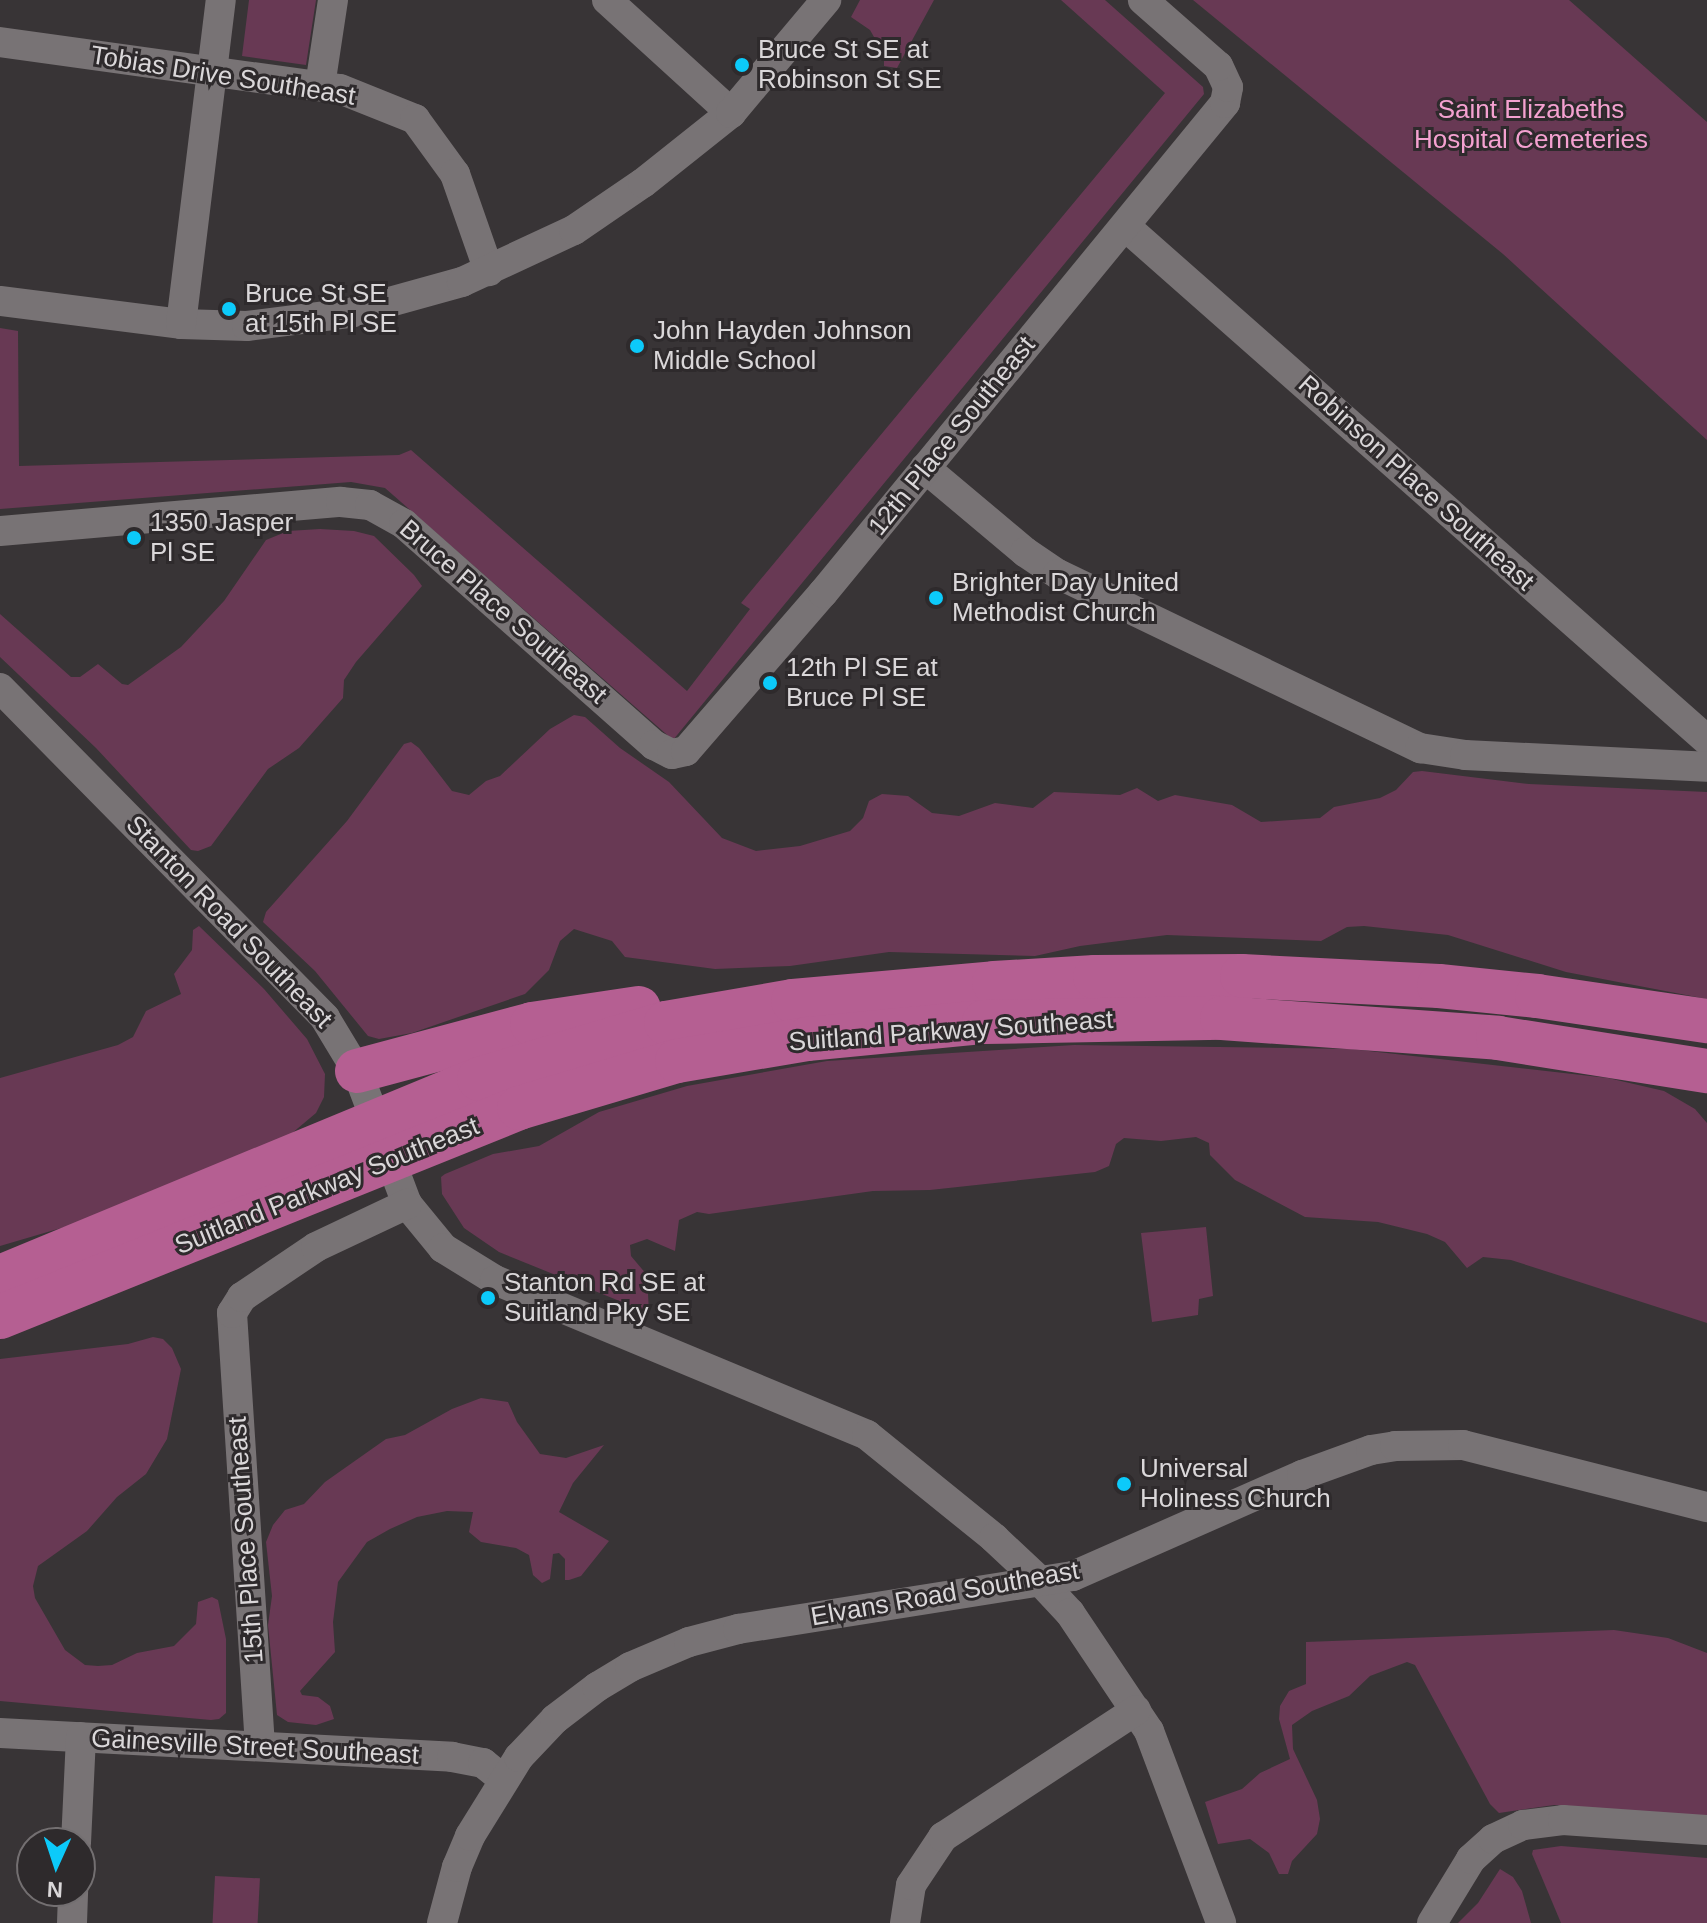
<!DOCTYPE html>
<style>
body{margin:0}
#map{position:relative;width:1707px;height:1923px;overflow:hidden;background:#383436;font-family:Helvetica,sans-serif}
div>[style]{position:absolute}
.green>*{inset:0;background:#683954;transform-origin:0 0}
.minor>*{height:30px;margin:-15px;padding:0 15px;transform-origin:15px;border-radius:15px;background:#787375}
.highway>*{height:44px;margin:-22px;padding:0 22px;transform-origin:22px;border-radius:22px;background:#b55f92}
.dots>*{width:22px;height:22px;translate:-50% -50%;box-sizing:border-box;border:4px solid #2e2a2c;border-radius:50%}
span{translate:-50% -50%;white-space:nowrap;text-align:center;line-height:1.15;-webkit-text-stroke:6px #2e2a2c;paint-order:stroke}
.poi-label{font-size:26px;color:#dad7d9}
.left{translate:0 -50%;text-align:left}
.street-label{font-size:26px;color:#dad7d9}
.park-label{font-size:26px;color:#f4a1d0}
.north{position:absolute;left:16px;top:1827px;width:80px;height:80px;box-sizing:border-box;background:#2e2a2c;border:2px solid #736f71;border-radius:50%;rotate:183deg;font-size:22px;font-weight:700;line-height:32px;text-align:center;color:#dad7d9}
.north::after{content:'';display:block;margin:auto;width:28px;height:36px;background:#0ccafa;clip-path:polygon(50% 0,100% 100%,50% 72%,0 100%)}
</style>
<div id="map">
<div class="green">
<div style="clip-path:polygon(249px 0,316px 0,306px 65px,242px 56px)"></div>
<div style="clip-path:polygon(860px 0,934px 0,897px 68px,884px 66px,884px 48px,878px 44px,870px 30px,851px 17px)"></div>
<div style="clip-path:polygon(1061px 0,1105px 0,1203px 87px,1204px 94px,673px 740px,385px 488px,351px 482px,0 509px,0 328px,18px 331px,19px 466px,399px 455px,411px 450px,687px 691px,750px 609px,741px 603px,1165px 93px)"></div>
<div style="clip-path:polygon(1193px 0,1569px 0,1707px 122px,1707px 440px,1503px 254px)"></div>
<div style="clip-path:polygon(320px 529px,354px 531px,374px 536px,414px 575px,422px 586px,356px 662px,344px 680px,343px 698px,299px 748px,268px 769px,211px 846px,198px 851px,191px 850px,96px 748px,0 657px,0 614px,71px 677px,80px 677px,98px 664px,122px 684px,128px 685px,181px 647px,224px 601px,266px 540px,288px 531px)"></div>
<div style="clip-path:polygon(574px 715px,585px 717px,620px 748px,669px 782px,722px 838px,756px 851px,800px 846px,850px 831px,863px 818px,869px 801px,882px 794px,908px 796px,932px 813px,959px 816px,995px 803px,1033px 808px,1054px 792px,1120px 795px,1137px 788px,1158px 801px,1175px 795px,1232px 805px,1261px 822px,1320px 818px,1334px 807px,1380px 798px,1396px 790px,1413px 772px,1422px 771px,1529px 784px,1707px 792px,1707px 999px,1566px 972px,1448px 935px,1364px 926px,1347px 927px,1321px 941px,1167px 935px,1080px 946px,1035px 956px,889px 952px,790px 966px,715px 969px,625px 957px,612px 941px,574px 929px,560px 941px,549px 970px,525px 994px,412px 1033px,379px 1039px,368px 1036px,315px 971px,263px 922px,266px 912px,347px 821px,404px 744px,411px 742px,419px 748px,452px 791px,469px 795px,486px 781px,500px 776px,550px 729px)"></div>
<div style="clip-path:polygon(199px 926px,264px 989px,307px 1039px,325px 1074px,324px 1097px,316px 1113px,291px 1134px,68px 1226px,0 1246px,0 1078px,118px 1045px,133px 1037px,146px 1011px,181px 994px,174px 974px,192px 950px,193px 930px)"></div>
<div style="clip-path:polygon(1074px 1045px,1351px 1049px,1608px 1078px,1664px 1091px,1695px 1109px,1707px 1123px,1707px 1323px,1511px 1260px,1483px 1257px,1467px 1268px,1445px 1242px,1427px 1234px,1378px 1222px,1305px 1217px,1235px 1180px,1210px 1155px,1209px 1143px,1196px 1137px,1161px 1141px,1124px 1138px,1116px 1144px,1109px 1166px,1095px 1172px,930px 1190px,873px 1191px,709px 1214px,697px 1212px,679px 1220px,675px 1251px,647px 1239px,630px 1245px,631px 1256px,647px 1275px,649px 1313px,499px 1252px,464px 1228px,442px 1194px,441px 1177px,445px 1174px,493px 1154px,539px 1146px,599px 1112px,687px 1086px,827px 1061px)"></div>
<div style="clip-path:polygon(1206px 1227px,1213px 1296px,1199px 1299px,1198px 1315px,1152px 1322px,1141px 1233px)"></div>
<div style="clip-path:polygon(153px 1337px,163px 1339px,172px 1348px,181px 1369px,167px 1439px,146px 1474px,117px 1497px,87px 1531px,38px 1566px,33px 1586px,35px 1598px,65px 1650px,85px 1665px,98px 1666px,112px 1665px,137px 1653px,174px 1646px,196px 1624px,198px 1602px,212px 1597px,218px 1600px,226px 1639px,226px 1713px,219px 1719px,211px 1720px,0 1701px,0 1359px,128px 1344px)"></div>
<div style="clip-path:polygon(481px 1398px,508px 1402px,517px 1422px,540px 1454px,566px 1458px,604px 1445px,573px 1483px,559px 1512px,609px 1541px,581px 1576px,569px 1580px,565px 1580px,565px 1559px,559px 1553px,553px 1554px,550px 1579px,542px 1583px,533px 1575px,529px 1555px,516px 1548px,481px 1542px,469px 1532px,473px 1512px,447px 1511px,417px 1517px,390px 1529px,367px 1542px,338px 1582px,333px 1622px,335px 1652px,300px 1691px,302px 1695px,318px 1697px,330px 1706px,334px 1719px,316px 1725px,288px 1722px,277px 1715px,268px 1625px,272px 1596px,266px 1542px,273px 1525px,285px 1510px,304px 1504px,325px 1482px,386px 1439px,405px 1435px,452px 1409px)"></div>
<div style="clip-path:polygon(1614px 1630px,1668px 1638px,1707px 1653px,1707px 1816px,1554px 1805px,1499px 1813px,1490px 1804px,1415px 1665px,1407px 1662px,1370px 1676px,1349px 1696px,1312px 1711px,1292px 1725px,1293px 1749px,1317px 1800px,1320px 1819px,1317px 1834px,1292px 1861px,1288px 1874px,1279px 1874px,1269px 1853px,1250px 1839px,1218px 1844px,1205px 1802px,1242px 1789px,1260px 1773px,1290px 1759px,1279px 1719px,1280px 1706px,1289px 1691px,1306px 1684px,1306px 1642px)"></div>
<div style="clip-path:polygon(1561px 1846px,1707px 1858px,1707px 1923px,1561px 1923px,1532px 1854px,1533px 1850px)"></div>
<div style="clip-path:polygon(1500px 1869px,1513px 1877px,1522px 1891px,1531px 1923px,1458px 1923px,1478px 1903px)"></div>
<div style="left:215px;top:1876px;width:45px;height:47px;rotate:3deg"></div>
</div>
<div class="minor">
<div style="left:607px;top:0;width:168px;rotate:42.3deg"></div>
<div style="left:0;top:42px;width:343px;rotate:7.9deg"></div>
<div style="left:340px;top:89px;width:81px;rotate:21.8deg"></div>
<div style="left:415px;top:119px;width:68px;rotate:54deg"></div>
<div style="left:455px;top:174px;width:103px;rotate:70.7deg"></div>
<div style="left:320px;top:86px;width:87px;rotate:-81.4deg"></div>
<div style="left:1125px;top:226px;width:776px;rotate:41.45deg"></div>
<div style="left:0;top:301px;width:182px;rotate:7.2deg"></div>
<div style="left:181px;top:324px;width:66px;rotate:1.7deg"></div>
<div style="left:247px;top:326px;width:104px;rotate:-7.2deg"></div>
<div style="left:350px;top:313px;width:116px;rotate:-15.5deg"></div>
<div style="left:462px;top:282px;width:123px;rotate:-24.9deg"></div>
<div style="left:574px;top:230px;width:83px;rotate:-34.3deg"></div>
<div style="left:643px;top:183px;width:112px;rotate:-38.5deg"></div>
<div style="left:731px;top:113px;width:148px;rotate:-49.9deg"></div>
<div style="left:181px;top:324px;width:326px;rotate:-83deg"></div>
<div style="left:925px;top:468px;width:131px;rotate:40deg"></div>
<div style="left:1025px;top:552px;width:40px;rotate:34deg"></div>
<div style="left:1058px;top:574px;width:402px;rotate:25.7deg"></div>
<div style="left:1420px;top:748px;width:46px;rotate:8.8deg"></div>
<div style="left:1465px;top:755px;width:242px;rotate:2.8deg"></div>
<div style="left:0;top:531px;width:342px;rotate:-4.9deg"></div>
<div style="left:341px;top:502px;width:29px;rotate:6deg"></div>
<div style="left:370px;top:505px;width:39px;rotate:29deg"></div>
<div style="left:404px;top:524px;width:334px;rotate:41.5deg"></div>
<div style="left:654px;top:745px;width:20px;rotate:27deg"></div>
<div style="left:672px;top:754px;width:14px;rotate:-12deg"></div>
<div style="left:686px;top:751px;width:209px;rotate:-49.1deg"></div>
<div style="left:823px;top:593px;width:634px;rotate:-50.63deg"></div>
<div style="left:1225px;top:103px;width:16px;rotate:-79deg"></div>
<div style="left:1228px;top:87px;width:23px;rotate:-115deg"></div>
<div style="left:1218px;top:66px;width:100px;rotate:-138.7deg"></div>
<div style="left:0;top:688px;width:463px;rotate:45.4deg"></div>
<div style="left:325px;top:1018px;width:62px;rotate:58.9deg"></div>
<div style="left:357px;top:1071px;width:142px;rotate:69.4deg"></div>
<div style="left:407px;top:1204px;width:57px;rotate:50.7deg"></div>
<div style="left:443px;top:1248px;width:61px;rotate:31.6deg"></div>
<div style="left:495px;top:1280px;width:403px;rotate:22.6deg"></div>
<div style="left:867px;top:1435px;width:164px;rotate:39deg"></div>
<div style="left:994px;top:1538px;width:64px;rotate:43.1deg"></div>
<div style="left:1041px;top:1582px;width:42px;rotate:46.9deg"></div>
<div style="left:1070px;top:1613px;width:142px;rotate:56.2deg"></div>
<div style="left:1149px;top:1731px;width:205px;rotate:69.4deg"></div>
<div style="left:0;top:1733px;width:453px;rotate:3deg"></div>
<div style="left:452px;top:1757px;width:32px;rotate:11deg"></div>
<div style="left:483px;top:1763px;width:26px;rotate:39deg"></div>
<div style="left:260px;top:1746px;width:434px;rotate:-93.7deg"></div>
<div style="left:232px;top:1313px;width:19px;rotate:-58deg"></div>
<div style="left:242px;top:1297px;width:89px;rotate:-34deg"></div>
<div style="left:316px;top:1247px;width:101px;rotate:-25.3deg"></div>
<div style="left:76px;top:1843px;width:106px;rotate:-87.3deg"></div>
<div style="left:72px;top:1923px;width:32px;rotate:-88deg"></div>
<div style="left:442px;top:1923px;width:58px;rotate:-75deg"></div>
<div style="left:457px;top:1867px;width:34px;rotate:-67deg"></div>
<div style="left:470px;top:1836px;width:93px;rotate:-58.2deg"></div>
<div style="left:519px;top:1757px;width:52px;rotate:-46.5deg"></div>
<div style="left:555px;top:1719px;width:53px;rotate:-37.3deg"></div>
<div style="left:597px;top:1687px;width:39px;rotate:-31deg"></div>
<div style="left:630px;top:1667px;width:64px;rotate:-23deg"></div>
<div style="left:689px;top:1642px;width:51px;rotate:-14.9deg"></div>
<div style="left:738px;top:1629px;width:339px;rotate:-9deg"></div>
<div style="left:1073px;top:1576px;width:250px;rotate:-23.8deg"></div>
<div style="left:1302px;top:1475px;width:73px;rotate:-19.9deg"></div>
<div style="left:1371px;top:1450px;width:24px;rotate:-9deg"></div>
<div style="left:1395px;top:1446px;width:68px;rotate:-0.8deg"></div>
<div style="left:1463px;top:1445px;width:252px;rotate:14.3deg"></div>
<div style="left:905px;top:1923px;width:38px;rotate:-81deg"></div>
<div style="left:911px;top:1885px;width:58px;rotate:-56.3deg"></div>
<div style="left:943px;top:1837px;width:231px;rotate:-33.3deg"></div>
<div style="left:1432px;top:1923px;width:75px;rotate:-58.6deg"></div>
<div style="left:1471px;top:1859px;width:30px;rotate:-42deg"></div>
<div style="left:1493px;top:1839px;width:33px;rotate:-25deg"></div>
<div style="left:1523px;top:1825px;width:40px;rotate:-7.1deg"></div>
<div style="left:1563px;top:1820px;width:144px;rotate:4deg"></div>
</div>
<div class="highway">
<div style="left:357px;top:1071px;width:181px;rotate:-15deg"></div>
<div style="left:532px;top:1024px;width:108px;rotate:-8.5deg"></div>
<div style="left:0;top:1277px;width:518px;rotate:-22.46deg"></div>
<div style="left:479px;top:1079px;width:195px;rotate:-16.7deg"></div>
<div style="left:666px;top:1023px;width:129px;rotate:-9.8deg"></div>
<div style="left:793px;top:1001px;width:202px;rotate:-5.1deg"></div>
<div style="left:994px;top:983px;width:101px;rotate:-3.4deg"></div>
<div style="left:1095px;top:977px;width:147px;rotate:-0.4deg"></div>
<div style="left:1242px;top:976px;width:197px;rotate:2.9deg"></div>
<div style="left:1439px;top:986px;width:99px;rotate:5.8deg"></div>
<div style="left:1537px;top:996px;width:172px;rotate:8.4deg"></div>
<div style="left:0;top:1317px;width:560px;rotate:-21.93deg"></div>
<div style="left:519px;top:1108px;width:165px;rotate:-16.6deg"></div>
<div style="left:677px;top:1061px;width:132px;rotate:-9.6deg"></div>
<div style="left:807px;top:1039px;width:178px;rotate:-5.5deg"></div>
<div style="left:984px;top:1022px;width:238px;rotate:-1deg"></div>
<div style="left:1222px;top:1018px;width:277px;rotate:4.1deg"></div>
<div style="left:1498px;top:1038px;width:212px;rotate:9deg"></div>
</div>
<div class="dots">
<div style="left:742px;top:65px;background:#0ccafa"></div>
<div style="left:229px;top:309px;background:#0ccafa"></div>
<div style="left:637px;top:346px;background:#0ccafa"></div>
<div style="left:134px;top:538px;background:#0ccafa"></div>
<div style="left:936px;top:598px;background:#0ccafa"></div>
<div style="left:770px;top:683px;background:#0ccafa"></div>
<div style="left:488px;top:1298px;background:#0ccafa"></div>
<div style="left:1124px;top:1484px;background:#0ccafa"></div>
</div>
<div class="poi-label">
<span class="left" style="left:758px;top:65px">Bruce St SE at<br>Robinson St SE</span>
<span class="left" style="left:245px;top:309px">Bruce St SE<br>at 15th Pl SE</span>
<span class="left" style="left:653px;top:346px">John Hayden Johnson<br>Middle School</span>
<span class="left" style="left:150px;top:538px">1350 Jasper<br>Pl SE</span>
<span class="left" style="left:952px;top:598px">Brighter Day United<br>Methodist Church</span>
<span class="left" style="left:786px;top:683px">12th Pl SE at<br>Bruce Pl SE</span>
<span class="left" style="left:504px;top:1298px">Stanton Rd SE at<br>Suitland Pky SE</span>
<span class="left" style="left:1140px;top:1484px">Universal<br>Holiness Church</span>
</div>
<div class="street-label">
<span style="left:223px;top:76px;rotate:9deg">Tobias Drive Southeast</span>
<span style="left:952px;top:436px;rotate:-51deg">12th Place Southeast</span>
<span style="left:1416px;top:483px;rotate:42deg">Robinson Place Southeast</span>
<span style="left:503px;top:612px;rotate:41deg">Bruce Place Southeast</span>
<span style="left:229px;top:922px;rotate:46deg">Stanton Road Southeast</span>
<span style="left:951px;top:1031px;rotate:-4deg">Suitland Parkway Southeast</span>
<span style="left:327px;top:1186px;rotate:-22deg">Suitland Parkway Southeast</span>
<span style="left:246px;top:1540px;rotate:-94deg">15th Place Southeast</span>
<span style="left:945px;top:1594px;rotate:-10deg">Elvans Road Southeast</span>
<span style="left:255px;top:1747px;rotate:3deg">Gainesville Street Southeast</span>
</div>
<div class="park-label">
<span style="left:1531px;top:125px">Saint Elizabeths<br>Hospital Cemeteries</span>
</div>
<div class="north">N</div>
</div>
